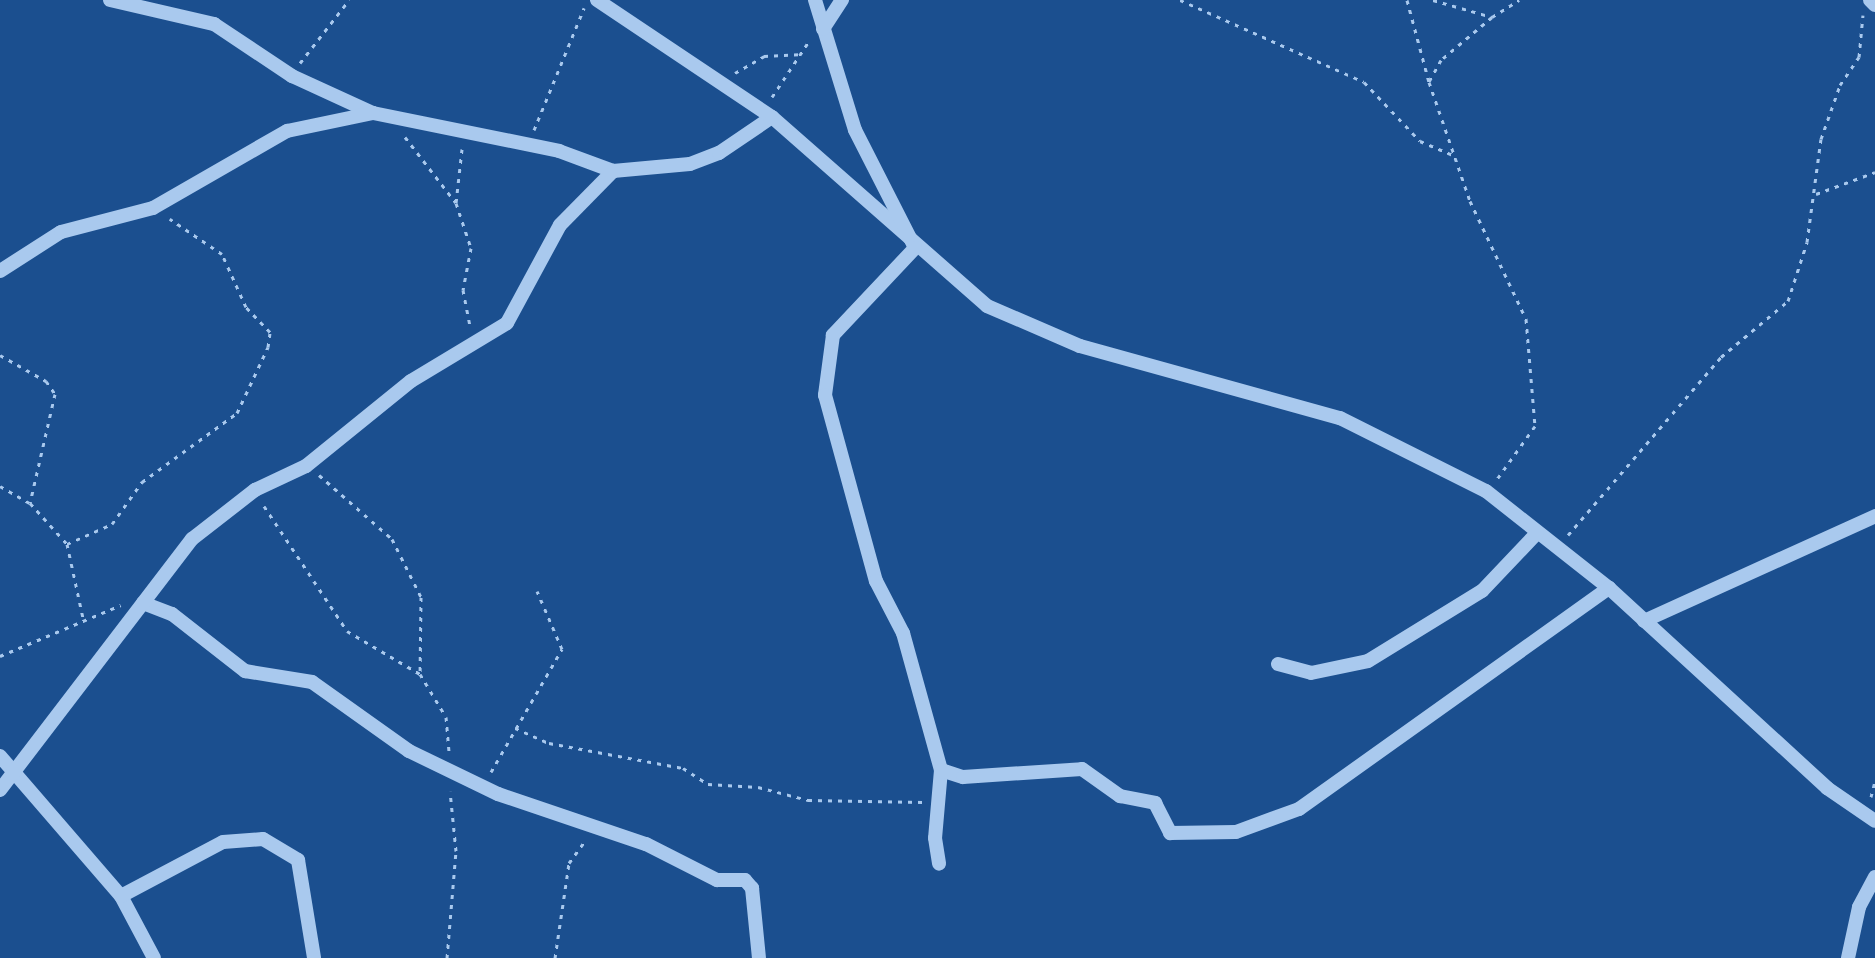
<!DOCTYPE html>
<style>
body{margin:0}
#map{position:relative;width:1875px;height:958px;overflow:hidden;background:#1b4f8f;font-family:"PT Sans Narrow",sans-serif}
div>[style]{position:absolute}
.path>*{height:3px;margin-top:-1.5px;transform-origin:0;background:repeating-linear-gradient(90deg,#a9c9ee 0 4px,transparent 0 10px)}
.minor>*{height:14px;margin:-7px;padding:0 7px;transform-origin:7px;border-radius:7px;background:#a9c9ee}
span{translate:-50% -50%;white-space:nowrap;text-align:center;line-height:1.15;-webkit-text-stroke:6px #1b4f8f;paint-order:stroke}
</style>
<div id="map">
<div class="path">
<div style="left:1180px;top:0;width:201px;rotate:24deg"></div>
<div style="left:1364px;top:82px;width:81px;rotate:46.5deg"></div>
<div style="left:1420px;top:141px;width:36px;rotate:23deg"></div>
<div style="left:1407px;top:0;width:85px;rotate:75deg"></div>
<div style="left:1433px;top:0;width:61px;rotate:16.1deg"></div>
<div style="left:1492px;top:17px;width:32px;rotate:-32deg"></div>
<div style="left:1492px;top:17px;width:67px;rotate:139.9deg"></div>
<div style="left:1441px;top:60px;width:25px;rotate:119deg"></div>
<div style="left:1429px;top:82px;width:126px;rotate:71deg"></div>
<div style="left:1470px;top:201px;width:131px;rotate:64.6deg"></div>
<div style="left:1526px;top:319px;width:107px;rotate:85.2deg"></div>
<div style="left:1535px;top:426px;width:65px;rotate:125.6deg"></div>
<div style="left:300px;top:63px;width:80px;rotate:-52.1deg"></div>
<div style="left:735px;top:73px;width:34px;rotate:-30deg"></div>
<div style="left:764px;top:56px;width:35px;rotate:-3deg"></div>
<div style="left:772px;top:97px;width:67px;rotate:-56.5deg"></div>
<div style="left:534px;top:130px;width:132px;rotate:-67.7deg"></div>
<div style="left:405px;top:137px;width:83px;rotate:52.3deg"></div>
<div style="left:462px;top:149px;width:54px;rotate:96.3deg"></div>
<div style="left:456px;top:203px;width:47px;rotate:71.6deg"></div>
<div style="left:471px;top:248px;width:43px;rotate:100.8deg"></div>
<div style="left:463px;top:290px;width:38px;rotate:79deg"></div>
<div style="left:1816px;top:194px;width:63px;rotate:-20.4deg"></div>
<div style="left:0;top:355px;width:53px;rotate:29.5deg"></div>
<div style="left:46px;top:381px;width:16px;rotate:55deg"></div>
<div style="left:55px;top:394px;width:112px;rotate:102.9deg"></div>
<div style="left:319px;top:475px;width:97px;rotate:41.2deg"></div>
<div style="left:392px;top:539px;width:65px;rotate:63.4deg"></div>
<div style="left:421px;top:597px;width:77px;rotate:90.7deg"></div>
<div style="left:420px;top:674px;width:50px;rotate:58.8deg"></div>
<div style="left:446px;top:717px;width:34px;rotate:85deg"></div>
<div style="left:0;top:486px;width:34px;rotate:30deg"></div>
<div style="left:30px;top:503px;width:55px;rotate:47.9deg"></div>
<div style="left:67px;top:544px;width:76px;rotate:77.8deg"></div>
<div style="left:264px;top:506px;width:150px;rotate:56.4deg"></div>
<div style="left:347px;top:631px;width:85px;rotate:30.5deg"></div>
<div style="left:1568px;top:535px;width:235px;rotate:-49.3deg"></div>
<div style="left:1721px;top:357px;width:87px;rotate:-39.9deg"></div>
<div style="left:1788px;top:301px;width:62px;rotate:-72.1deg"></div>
<div style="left:1807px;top:242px;width:104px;rotate:-82.3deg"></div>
<div style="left:1821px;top:139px;width:57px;rotate:-70.6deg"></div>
<div style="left:1840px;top:85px;width:34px;rotate:-56deg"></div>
<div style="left:1859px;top:57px;width:42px;rotate:-84.6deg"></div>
<div style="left:67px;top:544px;width:49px;rotate:-24deg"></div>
<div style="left:112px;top:524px;width:52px;rotate:-54.5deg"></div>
<div style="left:142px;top:482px;width:117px;rotate:-36deg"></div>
<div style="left:237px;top:413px;width:73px;rotate:-64.8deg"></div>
<div style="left:268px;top:347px;width:15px;rotate:-82deg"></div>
<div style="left:270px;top:332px;width:35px;rotate:-134deg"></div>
<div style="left:246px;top:307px;width:58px;rotate:-114.4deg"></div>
<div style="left:222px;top:254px;width:63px;rotate:-146.1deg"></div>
<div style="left:0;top:656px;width:131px;rotate:-22.9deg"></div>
<div style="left:515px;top:728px;width:37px;rotate:24deg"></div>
<div style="left:549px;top:743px;width:136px;rotate:10.6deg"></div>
<div style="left:683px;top:768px;width:30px;rotate:33deg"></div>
<div style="left:708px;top:784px;width:50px;rotate:3.4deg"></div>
<div style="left:758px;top:787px;width:52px;rotate:14.6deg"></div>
<div style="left:808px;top:800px;width:115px;rotate:1deg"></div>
<div style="left:491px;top:772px;width:142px;rotate:-60deg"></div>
<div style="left:562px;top:649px;width:63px;rotate:-113.3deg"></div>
<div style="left:1871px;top:797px;width:16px;rotate:-76deg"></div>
<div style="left:447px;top:958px;width:107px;rotate:-85.2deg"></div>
<div style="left:456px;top:851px;width:60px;rotate:-95.7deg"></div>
<div style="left:555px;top:958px;width:96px;rotate:-81.6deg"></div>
<div style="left:569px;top:863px;width:27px;rotate:-54deg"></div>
</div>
<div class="minor">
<div style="left:110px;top:0;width:107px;rotate:13deg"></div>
<div style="left:214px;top:24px;width:94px;rotate:33.7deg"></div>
<div style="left:292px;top:76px;width:89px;rotate:24.6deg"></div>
<div style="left:373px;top:113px;width:190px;rotate:11.5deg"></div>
<div style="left:559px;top:151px;width:58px;rotate:20.3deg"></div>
<div style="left:613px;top:171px;width:77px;rotate:-5.2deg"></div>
<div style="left:690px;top:164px;width:31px;rotate:-21deg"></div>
<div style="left:719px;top:153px;width:64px;rotate:-34.2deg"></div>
<div style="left:597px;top:0;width:211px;rotate:33.8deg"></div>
<div style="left:772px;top:117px;width:286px;rotate:41.3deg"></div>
<div style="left:987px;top:306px;width:101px;rotate:23.3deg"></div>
<div style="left:1080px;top:346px;width:270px;rotate:15.5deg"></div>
<div style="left:1340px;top:418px;width:163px;rotate:26.6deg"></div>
<div style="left:1486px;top:491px;width:157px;rotate:38.3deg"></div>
<div style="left:1609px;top:588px;width:296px;rotate:42.5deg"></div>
<div style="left:1827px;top:788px;width:58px;rotate:34.5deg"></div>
<div style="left:815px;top:0;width:136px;rotate:72.9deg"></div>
<div style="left:855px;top:130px;width:132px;rotate:63deg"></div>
<div style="left:915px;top:248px;width:120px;rotate:133.3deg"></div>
<div style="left:833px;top:335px;width:61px;rotate:97.6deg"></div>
<div style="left:825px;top:395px;width:193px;rotate:74.7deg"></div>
<div style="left:876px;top:581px;width:59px;rotate:62.6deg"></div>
<div style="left:903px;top:633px;width:142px;rotate:74.5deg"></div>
<div style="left:941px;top:770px;width:68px;rotate:95deg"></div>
<div style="left:935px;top:838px;width:26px;rotate:81deg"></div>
<div style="left:1870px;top:0;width:7px;rotate:45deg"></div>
<div style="left:823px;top:29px;width:35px;rotate:-57deg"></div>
<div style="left:0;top:271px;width:72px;rotate:-32.6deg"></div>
<div style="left:61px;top:232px;width:95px;rotate:-14.6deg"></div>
<div style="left:153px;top:208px;width:155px;rotate:-29.9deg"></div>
<div style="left:287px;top:131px;width:88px;rotate:-11.8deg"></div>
<div style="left:143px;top:603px;width:31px;rotate:21deg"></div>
<div style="left:172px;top:614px;width:93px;rotate:38deg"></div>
<div style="left:245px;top:671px;width:68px;rotate:9.3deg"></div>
<div style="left:312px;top:682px;width:119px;rotate:35.4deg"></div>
<div style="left:409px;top:751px;width:99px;rotate:25.8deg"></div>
<div style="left:498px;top:794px;width:156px;rotate:18.7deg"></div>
<div style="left:646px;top:844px;width:80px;rotate:26.9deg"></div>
<div style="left:717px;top:880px;width:28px"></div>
<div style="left:745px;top:880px;width:11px;rotate:49deg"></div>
<div style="left:752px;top:888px;width:70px;rotate:84.3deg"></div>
<div style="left:1644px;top:621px;width:254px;rotate:-24.4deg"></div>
<div style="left:1278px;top:664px;width:34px;rotate:15deg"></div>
<div style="left:1311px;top:673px;width:58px;rotate:-11.9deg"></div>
<div style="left:1368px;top:661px;width:134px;rotate:-31.6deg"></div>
<div style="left:1482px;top:591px;width:80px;rotate:-46.5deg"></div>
<div style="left:0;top:756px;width:185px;rotate:49.2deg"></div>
<div style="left:121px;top:896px;width:70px;rotate:62deg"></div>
<div style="left:941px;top:770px;width:23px;rotate:18deg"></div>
<div style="left:963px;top:777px;width:119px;rotate:-3.8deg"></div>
<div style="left:1082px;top:769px;width:47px;rotate:35.4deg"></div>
<div style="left:1120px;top:796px;width:36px;rotate:11deg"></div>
<div style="left:1155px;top:803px;width:34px;rotate:63deg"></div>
<div style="left:1170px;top:833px;width:66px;rotate:-0.9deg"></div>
<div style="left:1236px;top:832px;width:67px;rotate:-20.1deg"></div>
<div style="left:1299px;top:809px;width:381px;rotate:-35.5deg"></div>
<div style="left:0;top:790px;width:316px;rotate:-52.6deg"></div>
<div style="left:192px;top:539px;width:80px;rotate:-37.9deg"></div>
<div style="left:255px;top:490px;width:56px;rotate:-25.2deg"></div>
<div style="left:306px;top:466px;width:135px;rotate:-39deg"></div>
<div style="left:411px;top:381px;width:112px;rotate:-31.1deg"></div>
<div style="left:507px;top:323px;width:111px;rotate:-61.6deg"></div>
<div style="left:560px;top:225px;width:76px;rotate:-45.5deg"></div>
<div style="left:121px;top:896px;width:115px;rotate:-27.9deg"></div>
<div style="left:223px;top:842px;width:40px;rotate:-4.3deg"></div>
<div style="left:263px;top:839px;width:41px;rotate:31deg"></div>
<div style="left:298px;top:860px;width:99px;rotate:80.7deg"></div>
<div style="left:1848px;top:958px;width:52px;rotate:-77.8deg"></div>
<div style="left:1859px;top:907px;width:34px;rotate:-62deg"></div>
</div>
</div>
